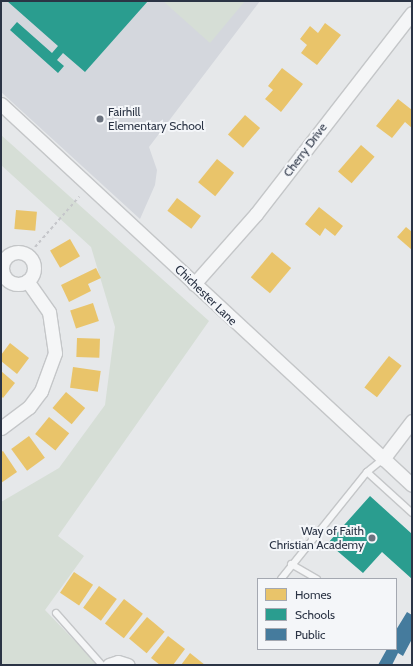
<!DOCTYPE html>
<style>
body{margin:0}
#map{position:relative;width:413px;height:666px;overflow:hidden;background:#e6e8ea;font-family:Cabin,sans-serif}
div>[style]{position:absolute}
.built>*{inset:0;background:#d4d7dd}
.green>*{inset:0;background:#d6ded6}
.homes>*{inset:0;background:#e9c46a;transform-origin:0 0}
.schools>*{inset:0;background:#2a9d8f}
.public>*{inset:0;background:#457b9d}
.path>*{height:2px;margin-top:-1px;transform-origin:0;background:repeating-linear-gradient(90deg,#c5c6ca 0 3px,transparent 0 6px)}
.roads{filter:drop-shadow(1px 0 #c4c6c8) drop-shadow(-1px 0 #c4c6c8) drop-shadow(0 1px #c4c6c8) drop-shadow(0 -1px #c4c6c8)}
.lane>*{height:6px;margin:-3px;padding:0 3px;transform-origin:3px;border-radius:3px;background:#f5f6f7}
.street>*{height:13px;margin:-6.5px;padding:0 6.5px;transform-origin:6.5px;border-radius:6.5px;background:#f5f6f7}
.street>.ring{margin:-6.5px;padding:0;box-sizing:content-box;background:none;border:13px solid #f5f6f7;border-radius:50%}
.dots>*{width:11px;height:11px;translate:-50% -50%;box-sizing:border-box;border:2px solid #f4f6f9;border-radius:50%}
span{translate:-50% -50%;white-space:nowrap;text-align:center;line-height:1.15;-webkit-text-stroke:4px #f4f6f9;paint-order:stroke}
.poi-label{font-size:12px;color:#2b3445}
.left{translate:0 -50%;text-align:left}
.right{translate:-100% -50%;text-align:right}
.street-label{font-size:12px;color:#2b3445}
.frame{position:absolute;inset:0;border:2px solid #2b3445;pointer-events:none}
.legend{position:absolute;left:257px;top:578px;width:140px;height:72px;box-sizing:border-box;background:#f4f6f9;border:1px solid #a4a8b1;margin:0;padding:5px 7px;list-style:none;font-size:12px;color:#2b3445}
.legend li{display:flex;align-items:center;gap:8px;height:20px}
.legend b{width:20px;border:1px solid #a4a8b1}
</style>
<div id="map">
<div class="built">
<div style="clip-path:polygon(1px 1px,260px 1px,149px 147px,157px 170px,155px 185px,140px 219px,1px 92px)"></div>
</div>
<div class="green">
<div style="clip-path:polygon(163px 1px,245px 1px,210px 43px)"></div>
<div style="clip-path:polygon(1px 135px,209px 321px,58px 536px,84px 556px,45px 610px,98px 665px,1px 665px,1px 502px,59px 468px,105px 405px,115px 327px,91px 247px,1px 165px)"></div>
</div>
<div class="homes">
<div style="clip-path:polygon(325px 23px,341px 35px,317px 65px,301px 53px,307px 45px,300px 39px,310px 26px,318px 33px)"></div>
<div style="clip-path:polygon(282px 68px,303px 84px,281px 112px,265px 99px,273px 90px,268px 86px)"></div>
<div style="clip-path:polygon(398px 99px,412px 110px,412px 128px,405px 122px,392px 138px,376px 126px)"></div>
<div style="left:245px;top:115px;width:20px;height:26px;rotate:41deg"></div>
<div style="left:361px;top:145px;width:18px;height:35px;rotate:41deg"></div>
<div style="left:217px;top:159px;width:22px;height:30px;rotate:39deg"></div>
<div style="left:177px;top:198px;width:30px;height:16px;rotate:37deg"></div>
<div style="clip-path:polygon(319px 207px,343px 226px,335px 236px,325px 228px,320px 236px,305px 224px)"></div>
<div style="left:16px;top:210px;width:21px;height:19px;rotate:5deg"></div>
<div style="clip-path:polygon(406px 227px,412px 232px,412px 250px,397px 237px)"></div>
<div style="left:70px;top:239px;width:20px;height:23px;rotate:60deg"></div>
<div style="left:272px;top:252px;width:25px;height:33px;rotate:40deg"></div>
<div style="clip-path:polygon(96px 268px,101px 278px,88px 284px,91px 291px,69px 302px,61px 285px)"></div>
<div style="left:93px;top:303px;width:19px;height:24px;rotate:72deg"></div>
<div style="left:77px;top:338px;width:23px;height:19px;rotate:2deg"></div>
<div style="clip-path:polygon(10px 343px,29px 358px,17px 374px,1px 361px,1px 355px)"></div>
<div style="left:389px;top:356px;width:16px;height:40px;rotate:38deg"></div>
<div style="left:73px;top:367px;width:28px;height:21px;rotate:8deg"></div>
<div style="clip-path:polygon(1px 371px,15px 383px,3px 398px,1px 396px)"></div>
<div style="left:66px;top:392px;width:25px;height:21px;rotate:40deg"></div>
<div style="left:49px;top:417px;width:26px;height:22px;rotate:39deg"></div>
<div style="left:29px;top:436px;width:27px;height:22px;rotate:54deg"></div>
<div style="clip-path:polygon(3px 451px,17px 472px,1px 483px,1px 452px)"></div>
<div style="left:74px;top:572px;width:23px;height:25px;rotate:34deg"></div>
<div style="left:99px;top:586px;width:22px;height:27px;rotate:36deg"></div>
<div style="left:124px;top:599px;width:24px;height:31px;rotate:38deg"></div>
<div style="left:147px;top:617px;width:23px;height:28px;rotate:40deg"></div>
<div style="clip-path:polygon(168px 636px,185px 649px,173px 665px,160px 665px,151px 658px)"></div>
<div style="clip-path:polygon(190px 653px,205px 665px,181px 665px)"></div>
</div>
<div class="schools">
<div style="clip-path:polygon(7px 1px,148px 1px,85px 72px,63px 53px,57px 60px,64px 66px,58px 73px,10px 30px,17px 22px,52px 53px,58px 46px)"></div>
<div style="clip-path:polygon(370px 496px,412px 534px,412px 579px,382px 552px,363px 573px,328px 543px)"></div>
</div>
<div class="public">
<div style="clip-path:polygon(407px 612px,412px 615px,412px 639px,403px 656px,398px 653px,392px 665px,378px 665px,387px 649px,396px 649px,396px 630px)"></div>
</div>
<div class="path">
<div style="left:35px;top:247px;width:67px;rotate:-48.7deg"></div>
</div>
<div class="roads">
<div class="lane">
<div style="left:367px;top:472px;width:21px;rotate:-39deg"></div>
<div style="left:291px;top:564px;width:30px;rotate:30deg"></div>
<div style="left:281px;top:579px;width:137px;rotate:-51.2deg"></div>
<div style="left:367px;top:472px;width:61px;rotate:42.3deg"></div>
<div style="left:56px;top:613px;width:69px;rotate:48.5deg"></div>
</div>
<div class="street">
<div style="left:1px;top:104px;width:560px;rotate:42.83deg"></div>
<div class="ring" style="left:2px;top:252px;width:19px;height:19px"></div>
<div style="left:194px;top:284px;width:94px;rotate:-48.5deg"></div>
<div style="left:256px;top:214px;width:254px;rotate:-52.2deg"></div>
<div style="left:1px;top:428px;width:35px;rotate:-37deg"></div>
<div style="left:29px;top:407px;width:20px;rotate:-53deg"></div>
<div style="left:41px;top:391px;width:40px;rotate:-69.8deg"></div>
<div style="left:55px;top:353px;width:41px;rotate:-98.3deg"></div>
<div style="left:49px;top:312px;width:38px;rotate:-125deg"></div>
<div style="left:383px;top:459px;width:48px;rotate:-52.7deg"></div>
<div style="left:109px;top:665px;width:9px;rotate:-18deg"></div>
<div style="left:118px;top:662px;width:10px;rotate:17deg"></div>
</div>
</div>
<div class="dots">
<div style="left:100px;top:119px;background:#6c737f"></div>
<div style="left:372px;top:538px;background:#6c737f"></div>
</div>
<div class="poi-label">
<span class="left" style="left:108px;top:119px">Fairhill<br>Elementary School</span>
<span class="right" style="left:364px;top:538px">Way of Faith<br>Christian Academy</span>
</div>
<div class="street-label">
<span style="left:305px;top:150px;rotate:-53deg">Cherry Drive</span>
<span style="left:206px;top:295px;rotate:44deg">Chichester Lane</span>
</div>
<div class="frame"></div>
<ul class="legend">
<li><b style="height:11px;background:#e9c46a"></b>Homes</li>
<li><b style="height:11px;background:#2a9d8f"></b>Schools</li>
<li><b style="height:11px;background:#457b9d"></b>Public</li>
</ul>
</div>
